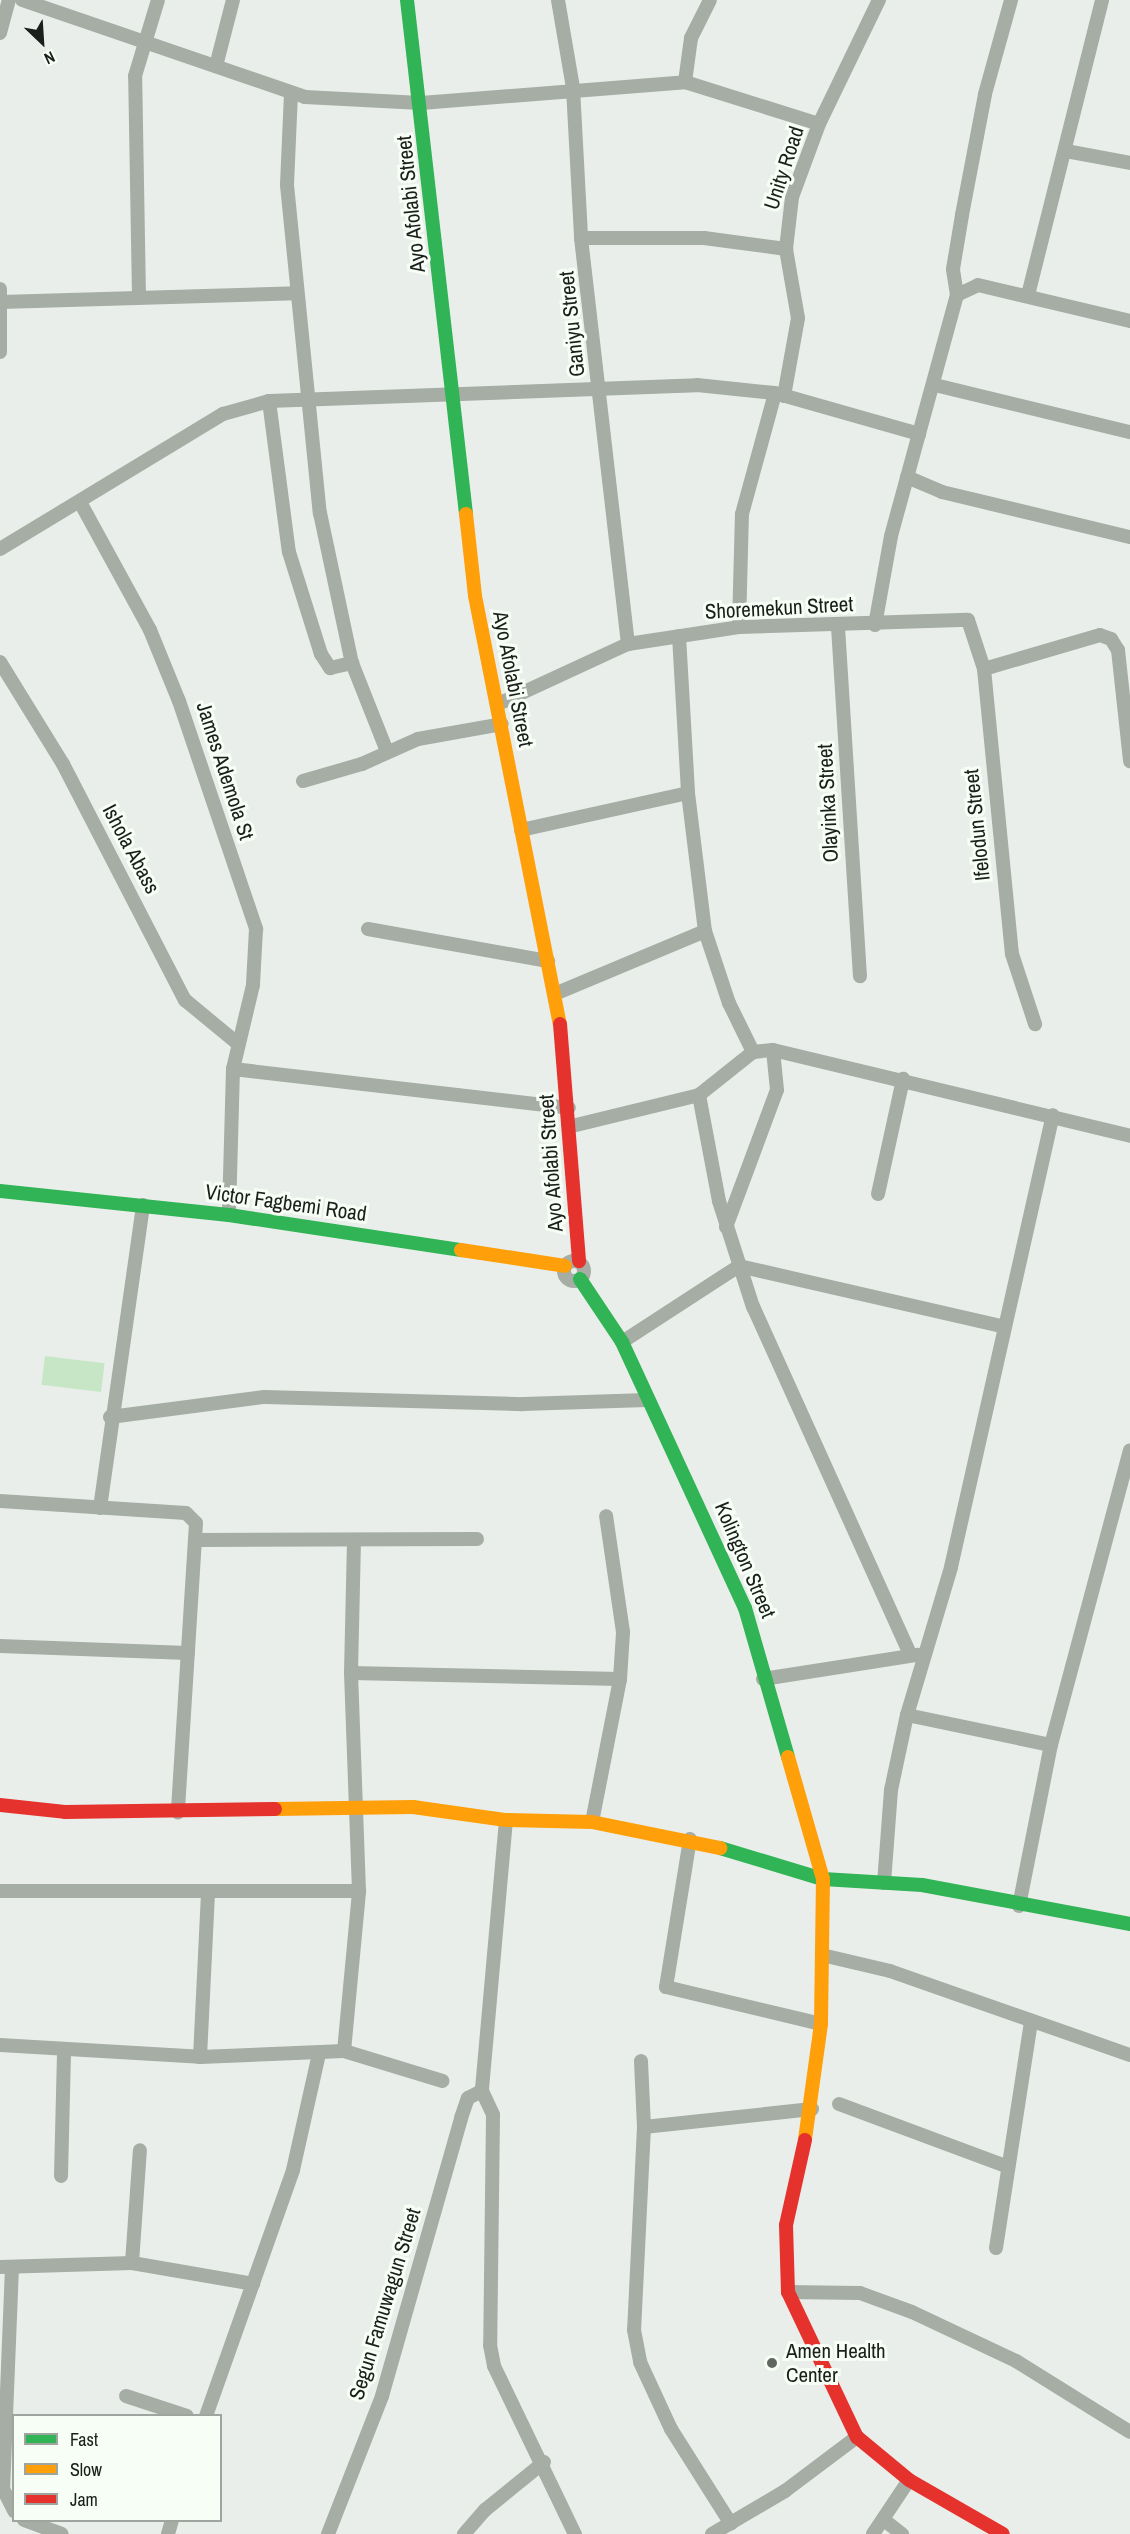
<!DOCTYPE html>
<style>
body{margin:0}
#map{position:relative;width:1130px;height:2534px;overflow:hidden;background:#eaeeea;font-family:"Archivo Narrow",sans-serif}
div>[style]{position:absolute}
.green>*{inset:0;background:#c6e6c6;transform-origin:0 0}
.street>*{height:14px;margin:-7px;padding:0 7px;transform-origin:7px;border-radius:7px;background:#a5ada5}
.street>.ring{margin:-7px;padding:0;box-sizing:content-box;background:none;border:14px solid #a5ada5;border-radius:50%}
.fast>*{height:14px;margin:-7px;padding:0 7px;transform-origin:7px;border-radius:7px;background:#30b455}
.slow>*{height:14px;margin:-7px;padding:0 7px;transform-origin:7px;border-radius:7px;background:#ff9f0a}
.jam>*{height:14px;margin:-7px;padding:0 7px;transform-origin:7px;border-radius:7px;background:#e5322d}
.dots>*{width:16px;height:16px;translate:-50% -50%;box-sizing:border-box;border:3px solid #f6fef5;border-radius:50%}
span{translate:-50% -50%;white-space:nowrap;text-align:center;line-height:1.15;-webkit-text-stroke:6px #f6fef5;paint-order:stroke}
.street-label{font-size:21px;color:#1b1e1b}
.poi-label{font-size:21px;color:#1b1e1b}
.left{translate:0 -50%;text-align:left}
.legend{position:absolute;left:12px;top:2414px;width:210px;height:108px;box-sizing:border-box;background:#f6fef5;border:2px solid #9ea49e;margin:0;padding:8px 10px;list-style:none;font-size:18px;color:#1b1e1b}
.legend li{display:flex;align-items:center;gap:12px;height:30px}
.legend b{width:30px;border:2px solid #9ea49e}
.north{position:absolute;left:12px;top:12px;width:60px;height:60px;-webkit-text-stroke:4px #f6fef5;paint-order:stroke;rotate:155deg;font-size:16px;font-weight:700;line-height:24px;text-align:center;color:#1b1e1b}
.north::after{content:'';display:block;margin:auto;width:21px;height:27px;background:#1b1e1b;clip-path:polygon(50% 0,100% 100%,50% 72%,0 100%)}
</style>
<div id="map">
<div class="green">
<div style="left:45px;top:1356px;width:60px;height:29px;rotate:7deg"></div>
</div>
<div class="street">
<div style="left:22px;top:0;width:299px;rotate:18.9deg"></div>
<div style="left:305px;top:97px;width:116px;rotate:3deg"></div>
<div style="left:421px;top:103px;width:265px;rotate:-4.5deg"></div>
<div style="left:685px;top:82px;width:140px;rotate:17.4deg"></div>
<div style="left:558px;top:0;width:89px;rotate:80.3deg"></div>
<div style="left:573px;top:88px;width:150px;rotate:86.9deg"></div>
<div style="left:581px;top:238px;width:409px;rotate:83.4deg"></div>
<div style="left:0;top:33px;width:34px;rotate:-75deg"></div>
<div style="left:216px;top:66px;width:68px;rotate:-75.6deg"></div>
<div style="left:685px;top:82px;width:44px;rotate:-82.2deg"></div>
<div style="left:691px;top:38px;width:42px;rotate:-63.4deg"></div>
<div style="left:291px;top:93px;width:92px;rotate:92.5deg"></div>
<div style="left:287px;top:185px;width:330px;rotate:84.3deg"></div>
<div style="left:320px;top:513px;width:153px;rotate:78deg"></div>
<div style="left:352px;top:663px;width:92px;rotate:68.4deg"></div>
<div style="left:1066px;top:151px;width:65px;rotate:10.6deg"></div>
<div style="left:581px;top:238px;width:123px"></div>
<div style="left:704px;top:238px;width:83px;rotate:7.6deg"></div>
<div style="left:0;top:289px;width:63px;rotate:90deg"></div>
<div style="left:957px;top:295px;width:23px;rotate:-25deg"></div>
<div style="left:978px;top:285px;width:156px;rotate:13.3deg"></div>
<div style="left:1028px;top:295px;width:304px;rotate:-75.9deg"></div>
<div style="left:139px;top:297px;width:221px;rotate:-91deg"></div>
<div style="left:135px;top:76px;width:79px;rotate:-73.2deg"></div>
<div style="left:1px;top:302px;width:295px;rotate:-1.7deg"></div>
<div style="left:935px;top:385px;width:201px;rotate:13.6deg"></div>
<div style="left:784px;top:396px;width:79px;rotate:-79.8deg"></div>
<div style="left:798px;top:318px;width:70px;rotate:-99.9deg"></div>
<div style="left:786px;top:249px;width:52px;rotate:-83.4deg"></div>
<div style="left:792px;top:197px;width:78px;rotate:-69.7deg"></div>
<div style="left:819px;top:124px;width:138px;rotate:-64.2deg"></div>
<div style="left:269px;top:401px;width:152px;rotate:82.5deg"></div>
<div style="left:289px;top:552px;width:107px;rotate:72.6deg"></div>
<div style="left:321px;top:654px;width:17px;rotate:57deg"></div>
<div style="left:330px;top:668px;width:23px;rotate:-13deg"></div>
<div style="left:907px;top:477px;width:38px;rotate:23deg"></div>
<div style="left:942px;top:492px;width:193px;rotate:13.5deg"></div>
<div style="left:80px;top:502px;width:146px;rotate:61.3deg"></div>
<div style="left:150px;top:630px;width:77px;rotate:67.8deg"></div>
<div style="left:179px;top:701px;width:241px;rotate:71.3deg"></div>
<div style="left:256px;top:929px;width:56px;rotate:93.1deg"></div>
<div style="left:253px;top:985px;width:86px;rotate:103.4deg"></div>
<div style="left:233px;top:1069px;width:146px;rotate:91.6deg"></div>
<div style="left:0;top:549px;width:261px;rotate:-31.2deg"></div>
<div style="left:223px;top:414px;width:48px;rotate:-15.8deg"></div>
<div style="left:269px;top:401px;width:428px;rotate:-2.1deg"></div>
<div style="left:697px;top:385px;width:78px;rotate:5.9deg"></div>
<div style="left:775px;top:393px;width:150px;rotate:15.9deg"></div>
<div style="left:875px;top:625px;width:90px;rotate:-79.8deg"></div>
<div style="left:891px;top:536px;width:250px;rotate:-74.7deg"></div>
<div style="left:957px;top:295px;width:26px;rotate:-99deg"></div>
<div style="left:953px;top:269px;width:55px;rotate:-80.5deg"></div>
<div style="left:962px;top:215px;width:123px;rotate:-79.2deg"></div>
<div style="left:985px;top:94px;width:98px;rotate:-74.5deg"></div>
<div style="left:739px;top:627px;width:113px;rotate:-88.5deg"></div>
<div style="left:742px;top:514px;width:125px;rotate:-74.7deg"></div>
<div style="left:838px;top:627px;width:350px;rotate:86.4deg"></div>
<div style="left:679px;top:636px;width:157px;rotate:86.7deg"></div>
<div style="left:688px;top:793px;width:139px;rotate:83deg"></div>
<div style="left:705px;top:931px;width:76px;rotate:71.6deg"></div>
<div style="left:729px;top:1003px;width:55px;rotate:63.9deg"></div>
<div style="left:0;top:662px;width:120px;rotate:58.3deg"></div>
<div style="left:63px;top:764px;width:266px;rotate:62.7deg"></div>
<div style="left:185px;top:1000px;width:67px;rotate:39.6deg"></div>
<div style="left:984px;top:669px;width:121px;rotate:-16.3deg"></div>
<div style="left:1100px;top:635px;width:12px;rotate:20deg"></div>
<div style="left:1111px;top:639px;width:13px;rotate:58deg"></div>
<div style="left:1118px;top:650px;width:112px;rotate:83.8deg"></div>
<div style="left:498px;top:704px;width:143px;rotate:-24.8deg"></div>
<div style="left:628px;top:644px;width:112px;rotate:-8.7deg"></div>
<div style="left:739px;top:627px;width:229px;rotate:-1.8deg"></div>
<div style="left:968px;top:620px;width:52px;rotate:71.9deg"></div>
<div style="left:984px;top:669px;width:286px;rotate:84.4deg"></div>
<div style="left:1012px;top:954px;width:74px;rotate:71.8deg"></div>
<div style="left:303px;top:781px;width:61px;rotate:-16.1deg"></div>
<div style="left:362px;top:764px;width:61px;rotate:-24.1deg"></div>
<div style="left:418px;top:739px;width:85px;rotate:-10.1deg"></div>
<div style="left:521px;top:830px;width:171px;rotate:-12.5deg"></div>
<div style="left:368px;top:929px;width:183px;rotate:10.1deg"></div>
<div style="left:557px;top:993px;width:160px;rotate:-22.7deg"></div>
<div style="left:233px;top:1069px;width:338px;rotate:6.6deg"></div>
<div style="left:572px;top:1126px;width:131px;rotate:-13.7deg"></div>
<div style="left:878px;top:1194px;width:118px;rotate:-77.7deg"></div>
<div style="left:726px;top:1227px;width:146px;rotate:-69.6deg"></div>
<div style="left:777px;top:1090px;width:40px;rotate:-95.7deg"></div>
<div class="ring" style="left:564px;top:1261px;width:6px;height:6px"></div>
<div style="left:622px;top:1342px;width:140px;rotate:-33deg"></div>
<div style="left:739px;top:1266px;width:270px;rotate:12.9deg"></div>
<div style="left:110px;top:1417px;width:156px;rotate:-7.4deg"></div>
<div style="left:265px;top:1397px;width:258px;rotate:1.6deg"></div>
<div style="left:523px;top:1404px;width:124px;rotate:-1.8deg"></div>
<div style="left:0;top:1501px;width:186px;rotate:3.7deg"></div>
<div style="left:186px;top:1513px;width:14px;rotate:45deg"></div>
<div style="left:196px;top:1523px;width:290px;rotate:93.6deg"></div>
<div style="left:100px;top:1508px;width:306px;rotate:-81.9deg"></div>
<div style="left:198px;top:1540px;width:279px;rotate:-0.2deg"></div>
<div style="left:0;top:1646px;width:188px;rotate:2.1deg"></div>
<div style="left:910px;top:1654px;width:381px;rotate:-114.3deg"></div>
<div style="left:753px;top:1307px;width:111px;rotate:-107.8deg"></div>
<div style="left:719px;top:1201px;width:108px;rotate:-100.7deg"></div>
<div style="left:699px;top:1095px;width:69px;rotate:-38.5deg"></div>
<div style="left:753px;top:1052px;width:20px;rotate:-6deg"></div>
<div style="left:773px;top:1050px;width:367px;rotate:13.5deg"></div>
<div style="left:351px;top:1673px;width:269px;rotate:1.3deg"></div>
<div style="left:763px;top:1679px;width:156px;rotate:-8.9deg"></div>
<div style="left:907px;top:1715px;width:147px;rotate:11.8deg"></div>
<div style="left:506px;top:1820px;width:272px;rotate:95.1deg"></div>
<div style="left:482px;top:2091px;width:26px;rotate:65deg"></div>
<div style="left:493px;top:2115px;width:230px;rotate:90.7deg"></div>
<div style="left:490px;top:2345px;width:21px;rotate:79deg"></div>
<div style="left:494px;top:2366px;width:187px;rotate:64.3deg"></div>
<div style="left:592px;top:1822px;width:146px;rotate:-78.9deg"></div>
<div style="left:620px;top:1679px;width:47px;rotate:-86.3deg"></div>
<div style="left:623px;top:1632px;width:117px;rotate:-98.3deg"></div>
<div style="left:690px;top:1839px;width:150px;rotate:99.2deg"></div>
<div style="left:666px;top:1987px;width:159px;rotate:13.4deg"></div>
<div style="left:884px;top:1883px;width:93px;rotate:-85.7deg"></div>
<div style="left:891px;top:1790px;width:77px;rotate:-78deg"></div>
<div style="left:907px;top:1715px;width:154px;rotate:-73.4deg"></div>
<div style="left:951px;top:1567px;width:463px;rotate:-77.3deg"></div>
<div style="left:0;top:1891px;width:359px"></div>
<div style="left:1019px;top:1906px;width:164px;rotate:-78.8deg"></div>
<div style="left:1051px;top:1745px;width:305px;rotate:-75deg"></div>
<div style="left:822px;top:1955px;width:70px;rotate:13.2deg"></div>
<div style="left:890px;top:1971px;width:254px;rotate:19.3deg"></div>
<div style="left:0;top:2045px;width:200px;rotate:3.4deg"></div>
<div style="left:200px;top:2057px;width:144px;rotate:-2.4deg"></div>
<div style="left:344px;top:2051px;width:103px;rotate:16.9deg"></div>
<div style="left:344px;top:2051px;width:161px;rotate:-84.6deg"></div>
<div style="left:359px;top:1891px;width:218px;rotate:-92.1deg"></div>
<div style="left:351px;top:1673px;width:131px;rotate:-88.7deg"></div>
<div style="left:200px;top:2057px;width:166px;rotate:-87.2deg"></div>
<div style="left:641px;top:2061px;width:66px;rotate:87.4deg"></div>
<div style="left:644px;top:2127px;width:203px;rotate:92.8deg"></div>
<div style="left:634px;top:2330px;width:33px;rotate:79deg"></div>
<div style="left:640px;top:2362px;width:74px;rotate:65.2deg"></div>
<div style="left:671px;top:2429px;width:112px;rotate:57.7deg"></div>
<div style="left:839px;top:2104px;width:180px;rotate:20.4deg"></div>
<div style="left:644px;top:2127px;width:169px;rotate:-6.1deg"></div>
<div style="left:61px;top:2176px;width:127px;rotate:-88.6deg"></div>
<div style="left:996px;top:2248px;width:230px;rotate:-81.2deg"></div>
<div style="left:132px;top:2263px;width:113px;rotate:-86deg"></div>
<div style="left:0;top:2267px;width:132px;rotate:-1.7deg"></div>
<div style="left:132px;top:2263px;width:123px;rotate:9.8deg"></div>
<div style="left:12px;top:2267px;width:222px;rotate:92.3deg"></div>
<div style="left:3px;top:2489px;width:25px;rotate:63deg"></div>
<div style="left:788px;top:2292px;width:72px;rotate:0.8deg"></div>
<div style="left:860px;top:2293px;width:55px;rotate:20.1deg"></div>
<div style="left:912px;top:2312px;width:115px;rotate:25.2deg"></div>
<div style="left:1016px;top:2361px;width:134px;rotate:31.9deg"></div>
<div style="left:126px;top:2396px;width:64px;rotate:18.2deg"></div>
<div style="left:206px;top:2416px;width:261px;rotate:-70.5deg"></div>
<div style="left:293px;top:2170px;width:119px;rotate:-77.4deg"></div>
<div style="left:24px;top:2520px;width:40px;rotate:20.2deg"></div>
<div style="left:884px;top:2520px;width:23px;rotate:38deg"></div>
<div style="left:168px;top:2534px;width:15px;rotate:-74deg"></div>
<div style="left:328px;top:2534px;width:148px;rotate:-68.6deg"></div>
<div style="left:382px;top:2396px;width:289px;rotate:-74.1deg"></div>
<div style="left:461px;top:2118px;width:21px;rotate:-71deg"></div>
<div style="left:468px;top:2098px;width:16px;rotate:-27deg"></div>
<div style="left:464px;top:2534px;width:32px;rotate:-49deg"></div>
<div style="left:485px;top:2510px;width:76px;rotate:-39.1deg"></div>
<div style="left:712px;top:2534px;width:85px;rotate:-30.5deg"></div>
<div style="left:785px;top:2491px;width:90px;rotate:-36.9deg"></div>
<div style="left:873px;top:2534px;width:65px;rotate:-56.3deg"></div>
</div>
<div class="fast">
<div style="left:407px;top:0;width:517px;rotate:83.45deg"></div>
<div style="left:0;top:1191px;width:230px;rotate:6deg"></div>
<div style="left:229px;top:1215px;width:235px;rotate:8.6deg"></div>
<div style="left:580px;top:1279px;width:76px;rotate:56.3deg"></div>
<div style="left:622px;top:1342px;width:293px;rotate:65.2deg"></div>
<div style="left:745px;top:1608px;width:155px;rotate:73.9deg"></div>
<div style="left:720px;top:1848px;width:108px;rotate:16.8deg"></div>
<div style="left:823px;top:1879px;width:99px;rotate:3.5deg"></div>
<div style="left:922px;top:1885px;width:212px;rotate:10.6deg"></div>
</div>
<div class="slow">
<div style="left:466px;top:514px;width:82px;rotate:83.7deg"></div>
<div style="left:475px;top:596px;width:436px;rotate:78.8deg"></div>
<div style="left:461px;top:1250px;width:105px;rotate:8.7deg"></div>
<div style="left:788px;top:1757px;width:127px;rotate:74deg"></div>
<div style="left:823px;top:1879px;width:145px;rotate:90.8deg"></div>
<div style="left:821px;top:2024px;width:117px;rotate:97.9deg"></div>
<div style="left:275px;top:1809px;width:138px;rotate:-0.8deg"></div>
<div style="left:413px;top:1807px;width:94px;rotate:8deg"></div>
<div style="left:506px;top:1820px;width:86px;rotate:1.3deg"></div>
<div style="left:592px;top:1822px;width:131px;rotate:11.5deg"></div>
</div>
<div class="jam">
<div style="left:560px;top:1024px;width:238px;rotate:85.4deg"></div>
<div style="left:0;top:1805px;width:65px;rotate:6.1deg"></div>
<div style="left:65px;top:1812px;width:210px;rotate:-0.8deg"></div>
<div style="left:805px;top:2140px;width:87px;rotate:102.6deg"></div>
<div style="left:786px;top:2225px;width:67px;rotate:88.3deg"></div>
<div style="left:788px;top:2292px;width:161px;rotate:64.6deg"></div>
<div style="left:857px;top:2437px;width:67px;rotate:39.6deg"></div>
<div style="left:909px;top:2480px;width:108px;rotate:29.9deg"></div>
</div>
<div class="dots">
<div style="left:772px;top:2363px;background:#636763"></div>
</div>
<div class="street-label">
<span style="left:784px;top:168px;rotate:-72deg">Unity Road</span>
<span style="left:411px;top:204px;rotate:-96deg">Ayo Afolabi Street</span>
<span style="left:572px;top:324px;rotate:-96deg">Ganiyu Street</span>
<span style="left:779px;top:608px;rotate:-3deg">Shoremekun Street</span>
<span style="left:513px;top:679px;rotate:79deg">Ayo Afolabi Street</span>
<span style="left:225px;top:771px;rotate:72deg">James Ademola St</span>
<span style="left:828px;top:803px;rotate:-93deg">Olayinka Street</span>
<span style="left:977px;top:825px;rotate:-96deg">Ifelodun Street</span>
<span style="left:131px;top:849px;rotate:62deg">Ishola Abass</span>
<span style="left:551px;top:1163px;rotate:-94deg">Ayo Afolabi Street</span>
<span style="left:286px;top:1203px;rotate:8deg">Victor Fagbemi Road</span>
<span style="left:745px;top:1560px;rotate:67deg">Kolington Street</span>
<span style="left:385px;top:2304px;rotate:-73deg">Segun Famuwagun Street</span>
</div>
<div class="poi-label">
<span class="left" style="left:786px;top:2363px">Amen Health<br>Center</span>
</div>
<ul class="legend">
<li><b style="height:8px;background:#30b455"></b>Fast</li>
<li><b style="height:8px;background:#ff9f0a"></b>Slow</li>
<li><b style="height:8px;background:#e5322d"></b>Jam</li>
</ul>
<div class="north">N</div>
</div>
